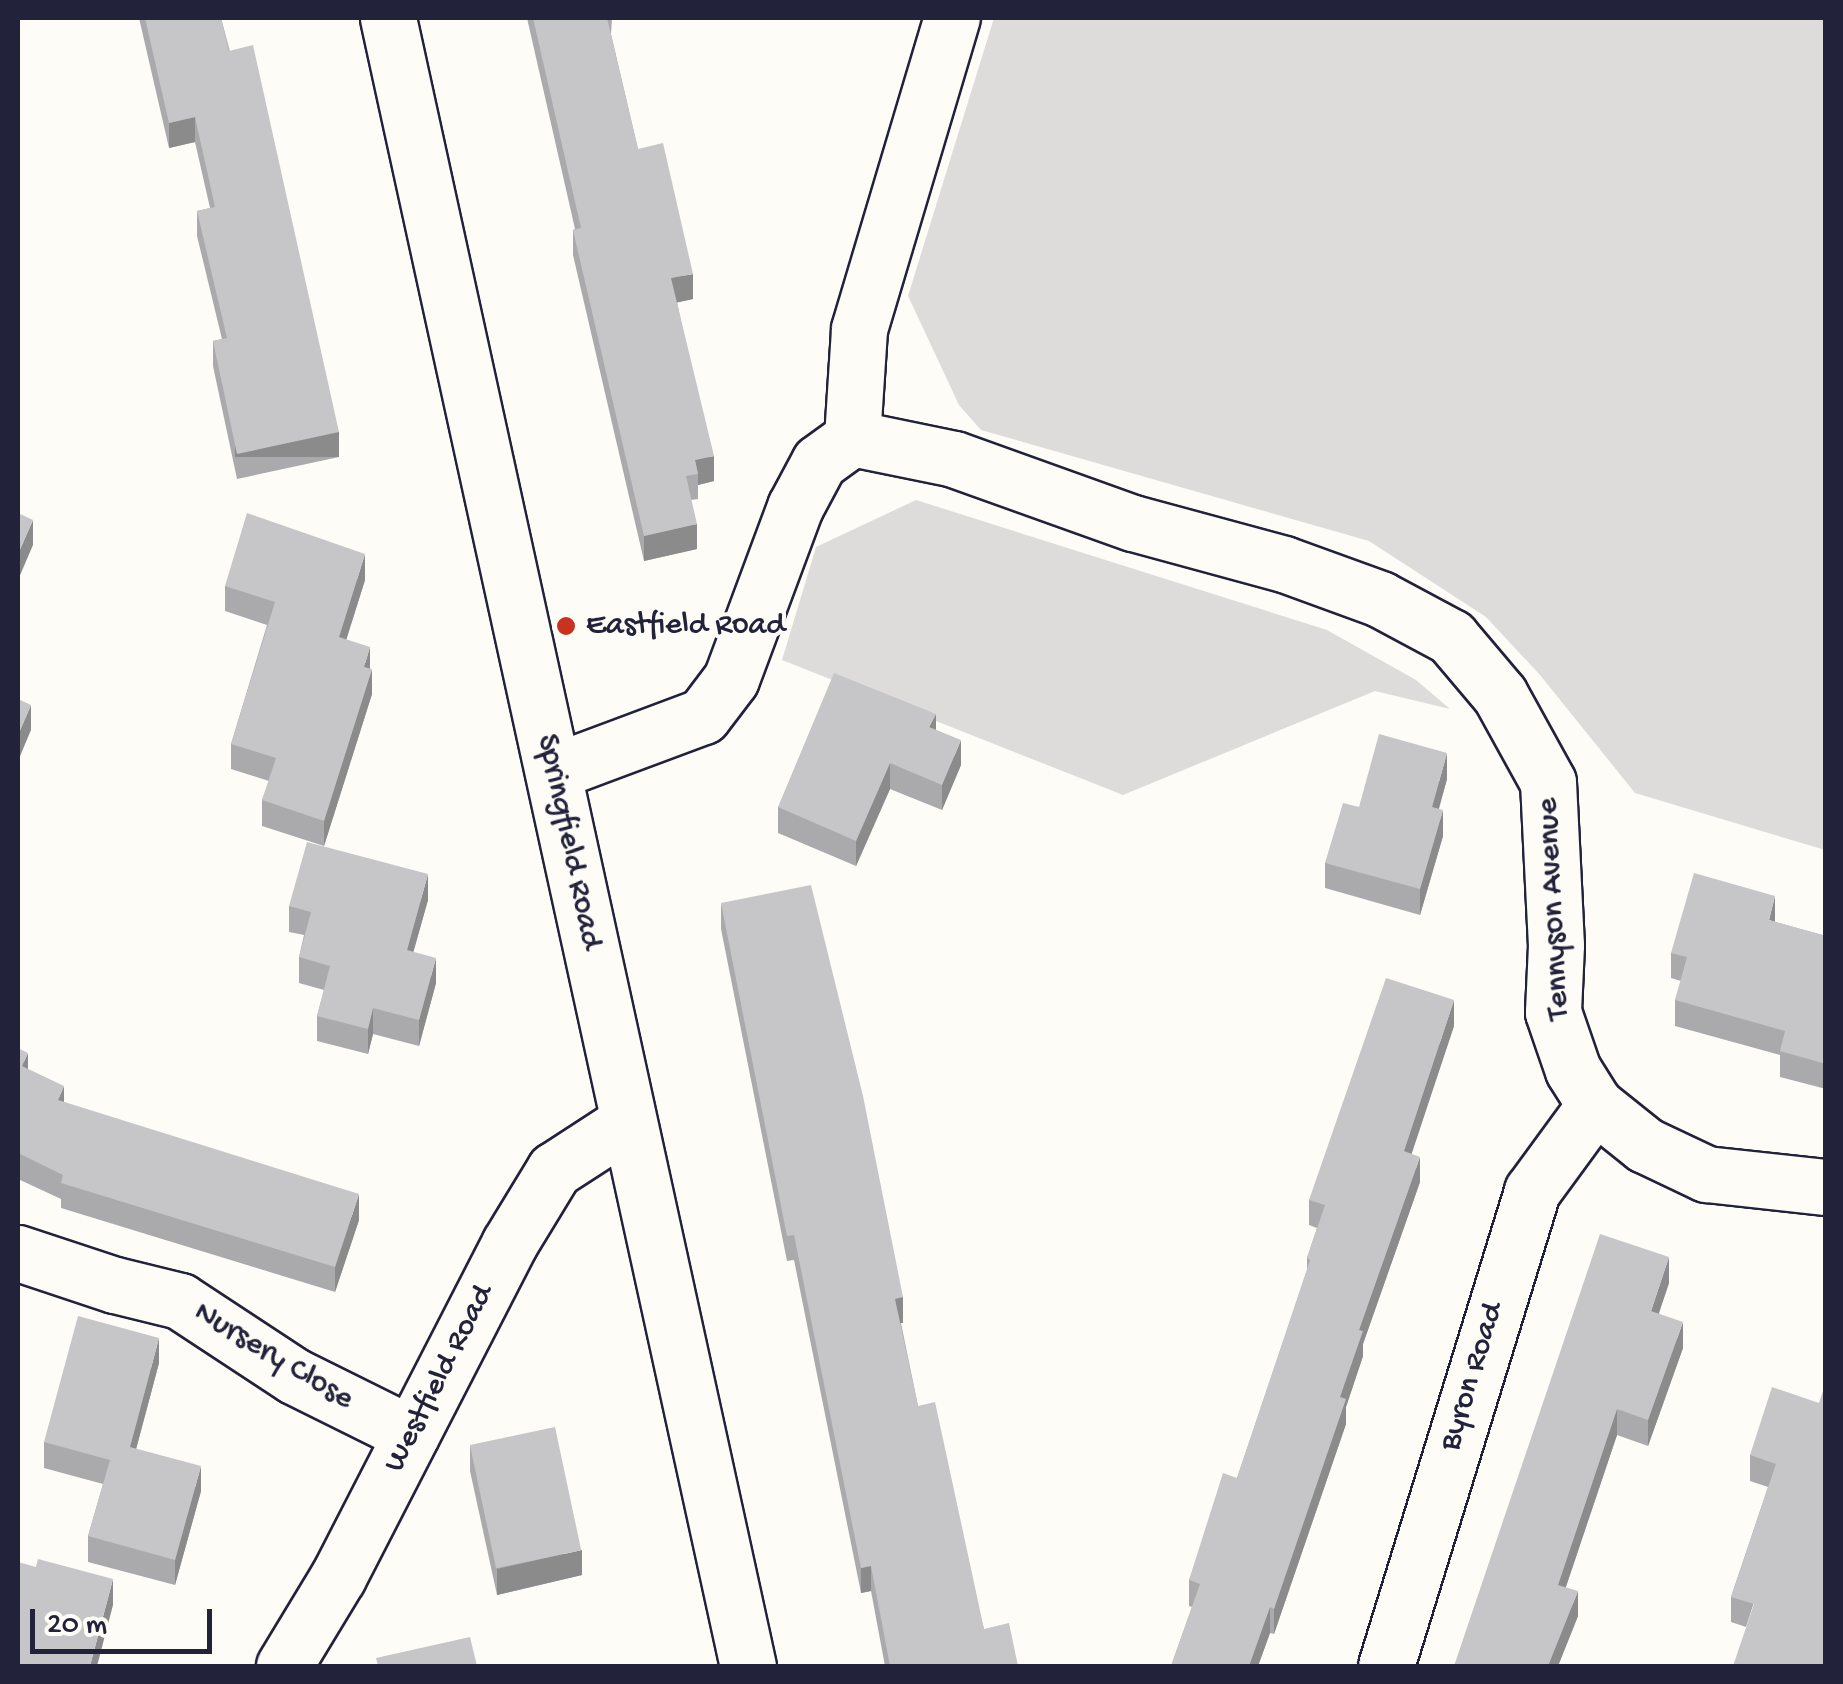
<!DOCTYPE html>
<style>
body{margin:0}
#map{position:relative;width:1843px;height:1684px;overflow:hidden;background:#fdfcf7;font-family:"Gochi Hand",sans-serif}
div>[style]{position:absolute}
.green>*{inset:0;background:#dddcdb}
.roads{filter:drop-shadow(2px 0 #22223b) drop-shadow(-2px 0 #22223b) drop-shadow(0 2px #22223b) drop-shadow(0 -2px #22223b)}
.minor>*{height:55px;margin:-27.5px;padding:0 27.5px;transform-origin:27.5px;border-radius:27.5px;background:#fdfcf7}
.wall>*{inset:0;background:#aaaaac}
.shaded-wall>*{inset:0;background:#8b8b8c;transform-origin:0 0}
.building>*{inset:0;background:#c6c6c8;transform-origin:0 0}
.dots>*{width:28px;height:28px;translate:-50% -50%;box-sizing:border-box;border:5px solid #fdfcf7;border-radius:50%}
span{translate:-50% -50%;white-space:nowrap;text-align:center;line-height:1.15;-webkit-text-stroke:8px #fdfcf7;paint-order:stroke}
.poi-label{font-size:32px;color:#22223b}
.left{translate:0 -50%;text-align:left}
.street-label{font-size:32px;color:#22223b}
.frame{position:absolute;inset:0;border:20px solid #22223b;pointer-events:none}
.scale{position:absolute;left:30px;top:1609px;width:182px;height:45px;box-sizing:border-box;border:5px solid #22223b;border-top:0;padding-left:12px;font-size:30px;line-height:35px;white-space:nowrap;color:#22223b;-webkit-text-stroke:8px #fdfcf7;paint-order:stroke}
</style>
<div id="map">
<div class="green">
<div style="clip-path:polygon(994px 18px,1825px 18px,1825px 850px,1635px 793px,1540px 675px,1486px 617px,1369px 541px,981px 430px,959px 405px,908px 296px)"></div>
<div style="clip-path:polygon(916px 500px,1327px 630px,1416px 680px,1450px 709px,1375px 691px,1123px 795px,782px 660px,816px 547px)"></div>
</div>
<div class="roads">
<div class="minor">
<div style="left:388px;top:18px;width:1687px;rotate:77.68deg"></div>
<div style="left:852px;top:438px;width:104px;rotate:11.6deg"></div>
<div style="left:954px;top:459px;width:190px;rotate:19.7deg"></div>
<div style="left:1133px;top:523px;width:156px;rotate:15.2deg"></div>
<div style="left:1284px;top:564px;width:102px;rotate:20deg"></div>
<div style="left:1380px;top:599px;width:81px;rotate:28.2deg"></div>
<div style="left:1451px;top:637px;width:76px;rotate:49.8deg"></div>
<div style="left:1500px;top:695px;width:99px;rotate:61.1deg"></div>
<div style="left:1548px;top:782px;width:163px;rotate:87.2deg"></div>
<div style="left:1556px;top:945px;width:67px;rotate:92.6deg"></div>
<div style="left:1553px;top:1012px;width:61px;rotate:71deg"></div>
<div style="left:1573px;top:1070px;width:41px;rotate:57.8deg"></div>
<div style="left:1595px;top:1105px;width:64px;rotate:38.7deg"></div>
<div style="left:1645px;top:1145px;width:68px;rotate:25.4deg"></div>
<div style="left:1706px;top:1174px;width:121px;rotate:6.2deg"></div>
<div style="left:553px;top:772px;width:160px;rotate:-20.5deg"></div>
<div style="left:703px;top:716px;width:46px;rotate:-52.9deg"></div>
<div style="left:731px;top:679px;width:184px;rotate:-69.6deg"></div>
<div style="left:795px;top:507px;width:51px;rotate:-61.9deg"></div>
<div style="left:819px;top:462px;width:41px;rotate:-36deg"></div>
<div style="left:852px;top:438px;width:109px;rotate:-86.3deg"></div>
<div style="left:859px;top:329px;width:325px;rotate:-73.4deg"></div>
<div style="left:18px;top:1253px;width:102px;rotate:18.3deg"></div>
<div style="left:115px;top:1285px;width:67px;rotate:13.8deg"></div>
<div style="left:180px;top:1301px;width:136px;rotate:33.3deg"></div>
<div style="left:294px;top:1376px;width:131px;rotate:26.4deg"></div>
<div style="left:284px;top:1666px;width:104px;rotate:-58.8deg"></div>
<div style="left:338px;top:1577px;width:374px;rotate:-62.8deg"></div>
<div style="left:509px;top:1244px;width:87px;rotate:-58.7deg"></div>
<div style="left:554px;top:1170px;width:88px;rotate:-33deg"></div>
<div style="left:1386px;top:1666px;width:497px;rotate:-72.9deg"></div>
<div style="left:1532px;top:1191px;width:107px;rotate:-53.8deg"></div>
</div>
</div>
<div class="wall">
<div style="clip-path:polygon(139px 18px,221px 18px,339px 457px,237px 479px,213px 366px,213px 341px,222px 339px,197px 236px,197px 211px,210px 208px,195px 142px,169px 148px)"></div>
<div style="clip-path:polygon(527px 18px,612px 18px,611px 34px,638px 149px,693px 299px,677px 302px,714px 481px,698px 485px,698px 499px,691px 500px,697px 549px,644px 561px,573px 255px,573px 230px,575px 229px)"></div>
<div style="clip-path:polygon(365px 580px,346px 640px,370px 668px,372px 694px,324px 846px,262px 826px,262px 800px,269px 781px,231px 769px,231px 744px,267px 625px,225px 611px,225px 586px)"></div>
<div style="clip-path:polygon(936px 730px,961px 765px,942px 810px,890px 789px,856px 866px,778px 833px,778px 807px)"></div>
<div style="clip-path:polygon(1447px 779px,1439px 809px,1443px 836px,1420px 915px,1325px 888px,1325px 863px,1359px 807px)"></div>
<div style="clip-path:polygon(428px 900px,413px 952px,436px 983px,419px 1046px,373px 1034px,368px 1054px,317px 1041px,317px 1016px,324px 990px,299px 983px,299px 957px,304px 935px,289px 932px,289px 906px)"></div>
<div style="clip-path:polygon(721px 903px,903px 1323px,901px 1323px,918px 1406px,984px 1629px,1018px 1666px,885px 1666px,871px 1591px,861px 1593px,794px 1260px,787px 1261px,721px 929px)"></div>
<div style="clip-path:polygon(1775px 922px,1826px 936px,1826px 1089px,1780px 1077px,1780px 1055px,1675px 1026px,1675px 1000px,1681px 981px,1671px 978px,1671px 953px)"></div>
<div style="clip-path:polygon(1454px 1026px,1411px 1154px,1420px 1182px,1363px 1344px,1363px 1356px,1346px 1407px,1346px 1424px,1274px 1634px,1270px 1633px,1258px 1666px,1171px 1666px,1192px 1607px,1189px 1606px,1189px 1580px,1237px 1478px,1307px 1271px,1307px 1258px,1317px 1228px,1309px 1225px,1309px 1200px)"></div>
<div style="clip-path:polygon(18px 1048px,28px 1069px,64px 1102px,359px 1220px,335px 1292px,61px 1208px,61px 1199px,18px 1179px)"></div>
<div style="clip-path:polygon(1669px 1283px,1659px 1313px,1683px 1348px,1648px 1446px,1617px 1435px,1566px 1587px,1578px 1616px,1558px 1666px,1454px 1666px)"></div>
<div style="clip-path:polygon(159px 1363px,136px 1449px,201px 1491px,175px 1585px,88px 1562px,88px 1536px,103px 1484px,44px 1468px,44px 1442px)"></div>
<div style="clip-path:polygon(1819px 1403px,1746px 1627px,1731px 1622px,1731px 1597px,1768px 1487px,1750px 1481px,1750px 1455px)"></div>
<div style="clip-path:polygon(470px 1446px,582px 1575px,497px 1595px,470px 1471px)"></div>
</div>
<div class="shaded-wall">
<div style="clip-path:polygon(195px 117px,195px 142px,169px 148px,169px 123px)"></div>
<div style="clip-path:polygon(693px 274px,693px 299px,671px 304px,671px 278px)"></div>
<div style="left:339px;top:432px;width:25px;height:104px;rotate:90deg"></div>
<div style="clip-path:polygon(714px 456px,714px 481px,698px 485px,698px 474px,695px 460px)"></div>
<div style="clip-path:polygon(33px 520px,33px 545px,18px 580px,18px 554px)"></div>
<div style="clip-path:polygon(697px 524px,697px 549px,644px 561px,644px 536px)"></div>
<div style="clip-path:polygon(365px 554px,365px 580px,339px 663px,339px 637px)"></div>
<div style="clip-path:polygon(370px 647px,370px 673px,364px 667px)"></div>
<div style="clip-path:polygon(372px 669px,372px 694px,324px 846px,324px 821px)"></div>
<div style="clip-path:polygon(31px 705px,31px 730px,18px 761px,18px 735px)"></div>
<div style="clip-path:polygon(936px 714px,936px 739px,929px 727px)"></div>
<div style="clip-path:polygon(961px 740px,961px 765px,942px 810px,942px 785px)"></div>
<div style="clip-path:polygon(1447px 753px,1447px 779px,1432px 832px,1432px 807px)"></div>
<div style="clip-path:polygon(890px 763px,890px 789px,856px 866px,856px 841px)"></div>
<div style="clip-path:polygon(1443px 810px,1443px 836px,1420px 915px,1420px 889px)"></div>
<div style="clip-path:polygon(428px 874px,428px 900px,407px 975px,407px 950px)"></div>
<div style="clip-path:polygon(1775px 896px,1775px 922px,1769px 920px)"></div>
<div style="clip-path:polygon(436px 958px,436px 983px,419px 1046px,419px 1020px)"></div>
<div style="clip-path:polygon(1454px 1000px,1454px 1026px,1404px 1177px,1404px 1151px)"></div>
<div style="clip-path:polygon(373px 1008px,373px 1034px,368px 1054px,368px 1029px)"></div>
<div style="clip-path:polygon(28px 1053px,28px 1079px,22px 1066px)"></div>
<div style="clip-path:polygon(64px 1086px,64px 1111px,58px 1100px)"></div>
<div style="clip-path:polygon(1420px 1157px,1420px 1182px,1363px 1344px,1363px 1356px,1346px 1407px,1346px 1424px,1274px 1634px,1274px 1609px,1340px 1397px,1359px 1330px)"></div>
<div style="clip-path:polygon(359px 1194px,359px 1220px,335px 1292px,335px 1267px)"></div>
<div style="clip-path:polygon(1669px 1257px,1669px 1283px,1651px 1336px,1651px 1311px)"></div>
<div style="left:903px;top:1297px;width:26px;height:8px;rotate:90deg"></div>
<div style="clip-path:polygon(1683px 1322px,1683px 1348px,1648px 1446px,1648px 1420px)"></div>
<div style="clip-path:polygon(159px 1338px,159px 1363px,130px 1472px,130px 1447px)"></div>
<div style="clip-path:polygon(1617px 1409px,1617px 1435px,1558px 1610px,1558px 1585px)"></div>
<div style="clip-path:polygon(201px 1466px,201px 1491px,175px 1585px,175px 1560px)"></div>
<div style="clip-path:polygon(582px 1550px,582px 1575px,497px 1595px,497px 1569px)"></div>
<div style="clip-path:polygon(871px 1566px,871px 1591px,861px 1593px,861px 1568px)"></div>
<div style="clip-path:polygon(113px 1579px,113px 1605px,97px 1666px,90px 1666px)"></div>
<div style="clip-path:polygon(1578px 1591px,1578px 1616px,1558px 1666px,1548px 1666px)"></div>
<div style="clip-path:polygon(1270px 1607px,1270px 1633px,1258px 1666px,1249px 1666px)"></div>
</div>
<div class="building">
<div style="clip-path:polygon(145px 18px,221px 18px,229px 51px,253px 45px,339px 432px,237px 454px,213px 341px,227px 338px,197px 211px,215px 207px,195px 117px,169px 123px)"></div>
<div style="clip-path:polygon(533px 18px,607px 18px,638px 149px,663px 143px,693px 274px,671px 278px,714px 456px,695px 460px,698px 474px,686px 476px,697px 524px,644px 536px,573px 230px,581px 228px)"></div>
<div style="clip-path:polygon(18px 513px,33px 520px,18px 554px)"></div>
<div style="clip-path:polygon(247px 513px,365px 554px,339px 637px,370px 647px,364px 667px,372px 669px,324px 821px,262px 800px,276px 758px,231px 744px,275px 602px,225px 586px)"></div>
<div style="clip-path:polygon(834px 673px,936px 714px,929px 727px,961px 740px,942px 785px,890px 763px,856px 841px,778px 807px)"></div>
<div style="clip-path:polygon(18px 699px,31px 705px,18px 735px)"></div>
<div style="clip-path:polygon(1379px 734px,1447px 753px,1432px 807px,1443px 810px,1420px 889px,1325px 863px,1343px 803px,1359px 807px)"></div>
<div style="clip-path:polygon(307px 842px,428px 874px,407px 950px,436px 958px,419px 1020px,373px 1008px,368px 1029px,317px 1016px,330px 966px,299px 957px,311px 912px,289px 906px)"></div>
<div style="clip-path:polygon(1694px 873px,1775px 896px,1769px 920px,1826px 936px,1826px 1064px,1780px 1051px,1785px 1031px,1675px 1000px,1687px 957px,1671px 953px)"></div>
<div style="clip-path:polygon(811px 885px,863px 1096px,903px 1297px,895px 1299px,918px 1406px,935px 1402px,984px 1629px,1009px 1623px,1018px 1666px,890px 1666px,871px 1566px,861px 1568px,794px 1235px,787px 1236px,721px 903px)"></div>
<div style="clip-path:polygon(1386px 978px,1454px 1000px,1404px 1151px,1420px 1157px,1359px 1330px,1363px 1331px,1340px 1397px,1346px 1399px,1274px 1609px,1270px 1607px,1249px 1666px,1171px 1666px,1200px 1584px,1189px 1580px,1223px 1473px,1237px 1478px,1310px 1260px,1307px 1258px,1325px 1205px,1309px 1200px)"></div>
<div style="clip-path:polygon(18px 1048px,28px 1053px,22px 1066px,64px 1086px,58px 1100px,359px 1194px,335px 1267px,61px 1183px,63px 1175px,18px 1153px)"></div>
<div style="clip-path:polygon(1600px 1234px,1669px 1257px,1651px 1311px,1683px 1322px,1648px 1420px,1617px 1409px,1558px 1585px,1578px 1591px,1548px 1666px,1532px 1665px,1531px 1666px,1454px 1666px)"></div>
<div style="clip-path:polygon(78px 1316px,159px 1338px,130px 1447px,201px 1466px,175px 1560px,88px 1536px,110px 1460px,44px 1442px)"></div>
<div style="clip-path:polygon(1826px 1382px,1826px 1666px,1733px 1666px,1754px 1604px,1731px 1597px,1776px 1464px,1750px 1455px,1772px 1387px,1819px 1403px)"></div>
<div style="left:555px;top:1427px;width:126px;height:87px;rotate:78deg"></div>
<div style="clip-path:polygon(38px 1559px,113px 1579px,90px 1666px,18px 1666px,18px 1562px,36px 1567px)"></div>
<div style="clip-path:polygon(470px 1637px,477px 1666px,378px 1666px,376px 1658px)"></div>
</div>
<div class="dots">
<div style="left:566px;top:626px;background:#c8321e"></div>
</div>
<div class="poi-label">
<span class="left" style="left:586px;top:626px">Eastfield Road</span>
</div>
<div class="street-label">
<span style="left:568px;top:842px;rotate:78deg">Springfield Road</span>
<span style="left:1555px;top:909px;rotate:-93deg">Tennyson Avenue</span>
<span style="left:273px;top:1357px;rotate:31deg">Nursery Close</span>
<span style="left:1473px;top:1377px;rotate:-73deg">Byron Road</span>
<span style="left:440px;top:1379px;rotate:-63deg">Westfield Road</span>
</div>
<div class="frame"></div>
<div class="scale">20 m</div>
</div>
